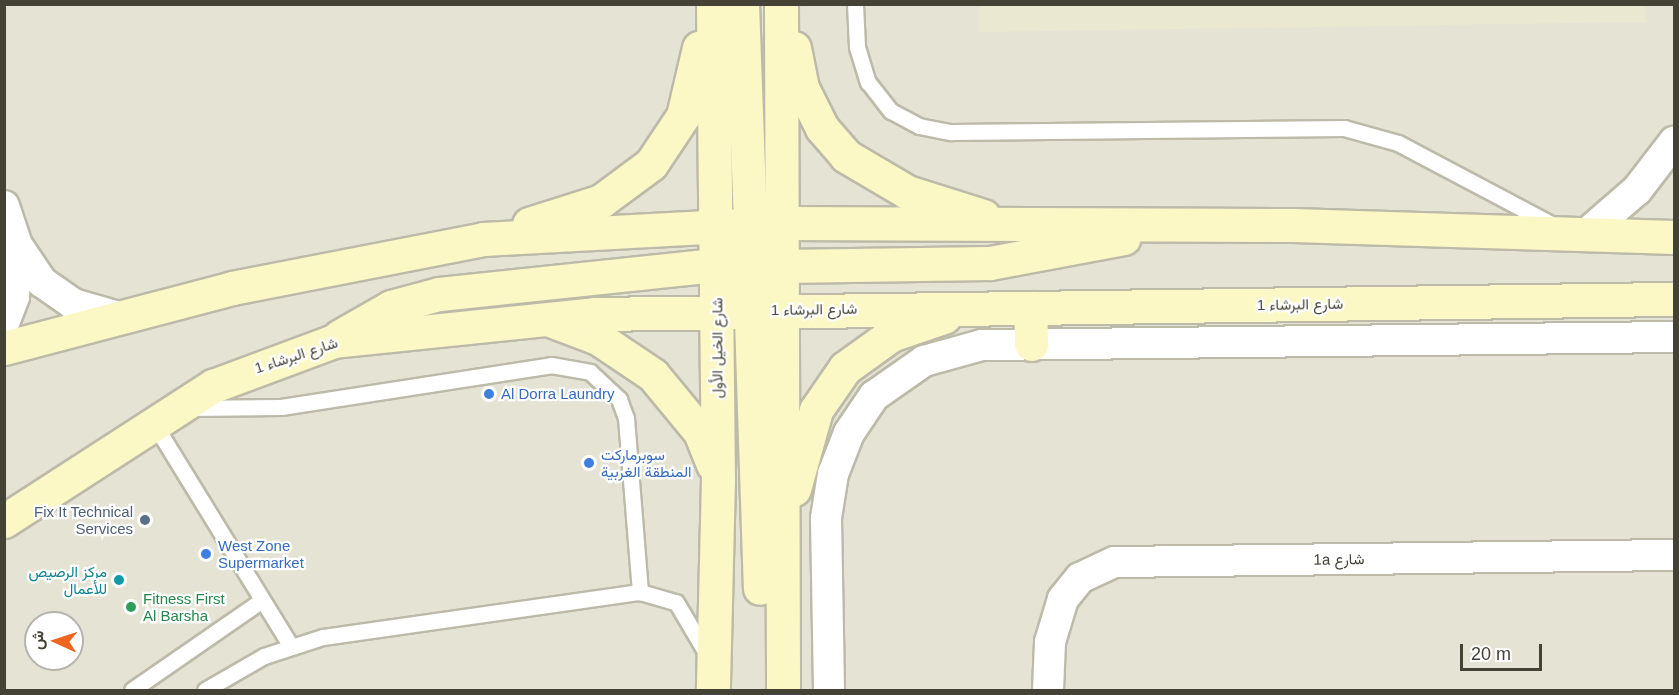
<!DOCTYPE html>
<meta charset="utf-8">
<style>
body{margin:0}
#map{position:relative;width:1679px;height:695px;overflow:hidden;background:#f2f0e6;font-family:Arial,Vazirmatn,sans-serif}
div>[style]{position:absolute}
.residential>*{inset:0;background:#e5e3d4}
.education>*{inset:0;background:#eae8d0}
.roads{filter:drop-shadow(2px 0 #bdbaa9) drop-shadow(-2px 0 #bdbaa9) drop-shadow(0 2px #bdbaa9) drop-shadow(0 -2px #bdbaa9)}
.lane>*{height:15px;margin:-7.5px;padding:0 7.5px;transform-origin:7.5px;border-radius:7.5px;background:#fff}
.street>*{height:30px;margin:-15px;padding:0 15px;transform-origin:15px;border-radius:15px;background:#fff}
.secondary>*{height:33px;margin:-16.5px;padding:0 16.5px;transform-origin:16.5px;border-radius:16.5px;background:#fbf8c6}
.dots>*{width:16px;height:16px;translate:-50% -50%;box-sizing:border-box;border:3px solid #fff;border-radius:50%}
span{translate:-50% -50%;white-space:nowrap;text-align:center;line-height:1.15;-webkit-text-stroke:4.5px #fff;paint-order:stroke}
.street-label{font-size:15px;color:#444135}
.shop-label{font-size:15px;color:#366cbe}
.left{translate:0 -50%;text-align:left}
.service-label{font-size:15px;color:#4e5e75}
.right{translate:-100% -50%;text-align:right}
.culture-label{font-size:15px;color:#0d838f}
.leisure-label{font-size:15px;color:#27864d}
.frame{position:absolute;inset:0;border:6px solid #444135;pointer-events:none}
.north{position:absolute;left:24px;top:611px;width:60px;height:60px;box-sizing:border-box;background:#fff;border:2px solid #b4b3ae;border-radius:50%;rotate:273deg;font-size:16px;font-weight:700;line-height:24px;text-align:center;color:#444135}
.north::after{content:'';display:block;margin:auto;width:21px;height:27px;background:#ee6520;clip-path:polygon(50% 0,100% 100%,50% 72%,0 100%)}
.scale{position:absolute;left:1460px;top:644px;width:82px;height:27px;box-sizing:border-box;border:3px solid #444135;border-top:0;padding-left:8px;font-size:18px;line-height:21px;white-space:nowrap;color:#444135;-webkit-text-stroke:4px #fff;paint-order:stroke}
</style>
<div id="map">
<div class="residential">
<div style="clip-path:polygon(evenodd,4px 5px,1674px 5px,1674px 690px,5px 690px,4px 5px,36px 623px,72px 623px,72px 659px,36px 659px,36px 623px)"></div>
</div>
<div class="education">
<div style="clip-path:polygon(1645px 4px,1646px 22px,979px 32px,979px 4px)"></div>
</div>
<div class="roads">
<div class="lane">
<div style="left:855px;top:4px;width:43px;rotate:87.3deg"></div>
<div style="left:857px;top:47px;width:37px;rotate:73deg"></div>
<div style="left:868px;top:82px;width:37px;rotate:52deg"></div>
<div style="left:891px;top:111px;width:32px;rotate:28deg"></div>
<div style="left:919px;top:126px;width:33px;rotate:11deg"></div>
<div style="left:951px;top:132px;width:393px;rotate:-0.6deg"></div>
<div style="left:1344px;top:128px;width:56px;rotate:15.5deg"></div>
<div style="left:1398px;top:143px;width:173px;rotate:27.9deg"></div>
<div style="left:188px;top:408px;width:93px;rotate:-0.6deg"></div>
<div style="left:281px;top:407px;width:273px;rotate:-8.8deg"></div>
<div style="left:551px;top:365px;width:40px;rotate:10deg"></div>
<div style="left:590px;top:372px;width:40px;rotate:43deg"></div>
<div style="left:619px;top:399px;width:20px;rotate:70deg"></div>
<div style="left:626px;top:418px;width:175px;rotate:85.4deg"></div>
<div style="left:153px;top:422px;width:263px;rotate:58.4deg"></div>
<div style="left:132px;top:690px;width:158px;rotate:-34.7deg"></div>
<div style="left:205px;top:690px;width:68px;rotate:-30deg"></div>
<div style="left:264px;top:656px;width:62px;rotate:-17.9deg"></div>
<div style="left:323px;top:637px;width:320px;rotate:-8.1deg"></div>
<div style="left:640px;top:592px;width:37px;rotate:16deg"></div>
<div style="left:676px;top:602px;width:57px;rotate:59.4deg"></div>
</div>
<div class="street">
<div style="left:4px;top:206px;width:41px;rotate:71.6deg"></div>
<div style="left:17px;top:245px;width:45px;rotate:56deg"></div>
<div style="left:42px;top:282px;width:38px;rotate:35deg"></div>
<div style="left:73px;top:304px;width:48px;rotate:15.8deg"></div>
<div style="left:1586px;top:234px;width:67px;rotate:-40.8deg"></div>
<div style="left:1637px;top:190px;width:61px;rotate:-52.4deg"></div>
<div style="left:4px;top:323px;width:28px;rotate:-69deg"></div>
<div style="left:14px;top:297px;width:52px;rotate:-86.7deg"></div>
<div style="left:829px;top:690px;width:172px;rotate:-91deg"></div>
<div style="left:826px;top:518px;width:45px;rotate:-81deg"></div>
<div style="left:833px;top:474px;width:44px;rotate:-68.7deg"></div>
<div style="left:849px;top:433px;width:45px;rotate:-56deg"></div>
<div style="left:874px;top:396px;width:61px;rotate:-35deg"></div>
<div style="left:924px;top:361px;width:60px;rotate:-15.4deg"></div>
<div style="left:982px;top:345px;width:692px;rotate:-0.66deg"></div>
<div style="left:1048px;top:690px;width:48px;rotate:-87.6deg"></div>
<div style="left:1050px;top:642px;width:45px;rotate:-73.2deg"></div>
<div style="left:1063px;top:599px;width:27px;rotate:-51deg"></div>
<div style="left:1080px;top:578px;width:38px;rotate:-25deg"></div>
<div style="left:1115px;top:562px;width:559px;rotate:-0.72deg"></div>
</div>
<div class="secondary">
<div style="left:713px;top:4px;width:475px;rotate:89.4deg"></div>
<div style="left:718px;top:479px;width:211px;rotate:91.4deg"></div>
<div style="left:742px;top:4px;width:241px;rotate:87.9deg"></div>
<div style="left:781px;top:4px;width:686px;rotate:89.83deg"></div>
<div style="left:794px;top:48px;width:41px;rotate:78.7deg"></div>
<div style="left:802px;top:88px;width:45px;rotate:63.4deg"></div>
<div style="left:822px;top:128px;width:37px;rotate:49deg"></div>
<div style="left:846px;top:156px;width:71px;rotate:30.5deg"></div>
<div style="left:907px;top:192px;width:80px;rotate:17.5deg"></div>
<div style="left:529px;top:224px;width:76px;rotate:-17.7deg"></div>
<div style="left:601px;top:201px;width:62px;rotate:-36.5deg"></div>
<div style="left:651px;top:164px;width:58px;rotate:-56.3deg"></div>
<div style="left:683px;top:116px;width:70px;rotate:-76.8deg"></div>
<div style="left:750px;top:289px;width:299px;rotate:88.1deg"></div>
<div style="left:1030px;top:308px;width:36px;rotate:88deg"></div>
<div style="left:717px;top:312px;width:45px;rotate:-45.9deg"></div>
<div style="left:748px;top:280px;width:37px;rotate:-22deg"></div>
<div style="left:782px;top:266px;width:208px;rotate:-0.8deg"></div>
<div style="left:990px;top:263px;width:136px;rotate:-10.6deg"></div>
<div style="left:553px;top:321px;width:48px;rotate:20.7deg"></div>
<div style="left:598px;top:338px;width:66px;rotate:33.9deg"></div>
<div style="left:653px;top:375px;width:74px;rotate:50.5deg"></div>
<div style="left:700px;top:432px;width:35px;rotate:68deg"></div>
<div style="left:340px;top:336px;width:59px;rotate:-29.6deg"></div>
<div style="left:391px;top:307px;width:50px;rotate:-15.2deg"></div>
<div style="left:439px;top:294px;width:280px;rotate:-6deg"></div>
<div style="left:717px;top:265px;width:38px;rotate:-25deg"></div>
<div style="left:752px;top:249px;width:40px;rotate:-41deg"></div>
<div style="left:4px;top:348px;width:236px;rotate:-14.7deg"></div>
<div style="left:232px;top:288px;width:256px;rotate:-11deg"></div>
<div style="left:483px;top:239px;width:299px;rotate:-3.1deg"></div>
<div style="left:782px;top:223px;width:511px;rotate:0.22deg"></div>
<div style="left:1293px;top:225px;width:381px;rotate:1.8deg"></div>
<div style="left:794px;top:489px;width:82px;rotate:-74.4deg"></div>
<div style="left:816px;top:410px;width:51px;rotate:-55.4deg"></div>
<div style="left:845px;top:368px;width:57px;rotate:-35.7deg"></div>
<div style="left:891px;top:335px;width:56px;rotate:-18.8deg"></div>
<div style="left:4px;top:521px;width:249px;rotate:-32.9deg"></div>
<div style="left:213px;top:386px;width:129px;rotate:-20.4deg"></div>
<div style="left:334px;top:341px;width:262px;rotate:-5.9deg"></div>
<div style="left:595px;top:314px;width:1079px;rotate:-0.8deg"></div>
</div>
</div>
<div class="dots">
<div style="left:489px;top:394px;background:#3f7fe0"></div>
<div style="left:589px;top:463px;background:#3f7fe0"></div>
<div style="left:145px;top:520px;background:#5c6f8a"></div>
<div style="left:206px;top:554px;background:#3f7fe0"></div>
<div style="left:119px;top:580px;background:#0f9aa8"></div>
<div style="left:131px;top:607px;background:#2e9e5b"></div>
</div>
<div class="street-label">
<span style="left:1300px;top:304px;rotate:-1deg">شارع البرشاء 1</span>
<span style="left:814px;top:309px;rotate:-1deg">شارع البرشاء 1</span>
<span style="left:717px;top:348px;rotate:-90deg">شارع الخيل الأول</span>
<span style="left:296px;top:355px;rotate:-18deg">شارع البرشاء 1</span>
<span style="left:1339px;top:559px;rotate:-1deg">1a شارع</span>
</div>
<div class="shop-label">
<span class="left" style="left:501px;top:394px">Al Dorra Laundry</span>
<span class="left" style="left:601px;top:463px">سوبرماركت<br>المنطقة الغربية</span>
<span class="left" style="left:218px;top:554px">West Zone<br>Supermarket</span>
</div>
<div class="service-label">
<span class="right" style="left:133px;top:520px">Fix It Technical<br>Services</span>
</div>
<div class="culture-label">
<span class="right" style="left:107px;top:580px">مركز الرصيص<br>للأعمال</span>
</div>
<div class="leisure-label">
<span class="left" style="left:143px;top:607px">Fitness First<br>Al Barsha</span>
</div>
<div class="frame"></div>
<div class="north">ش</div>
<div class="scale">20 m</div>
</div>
